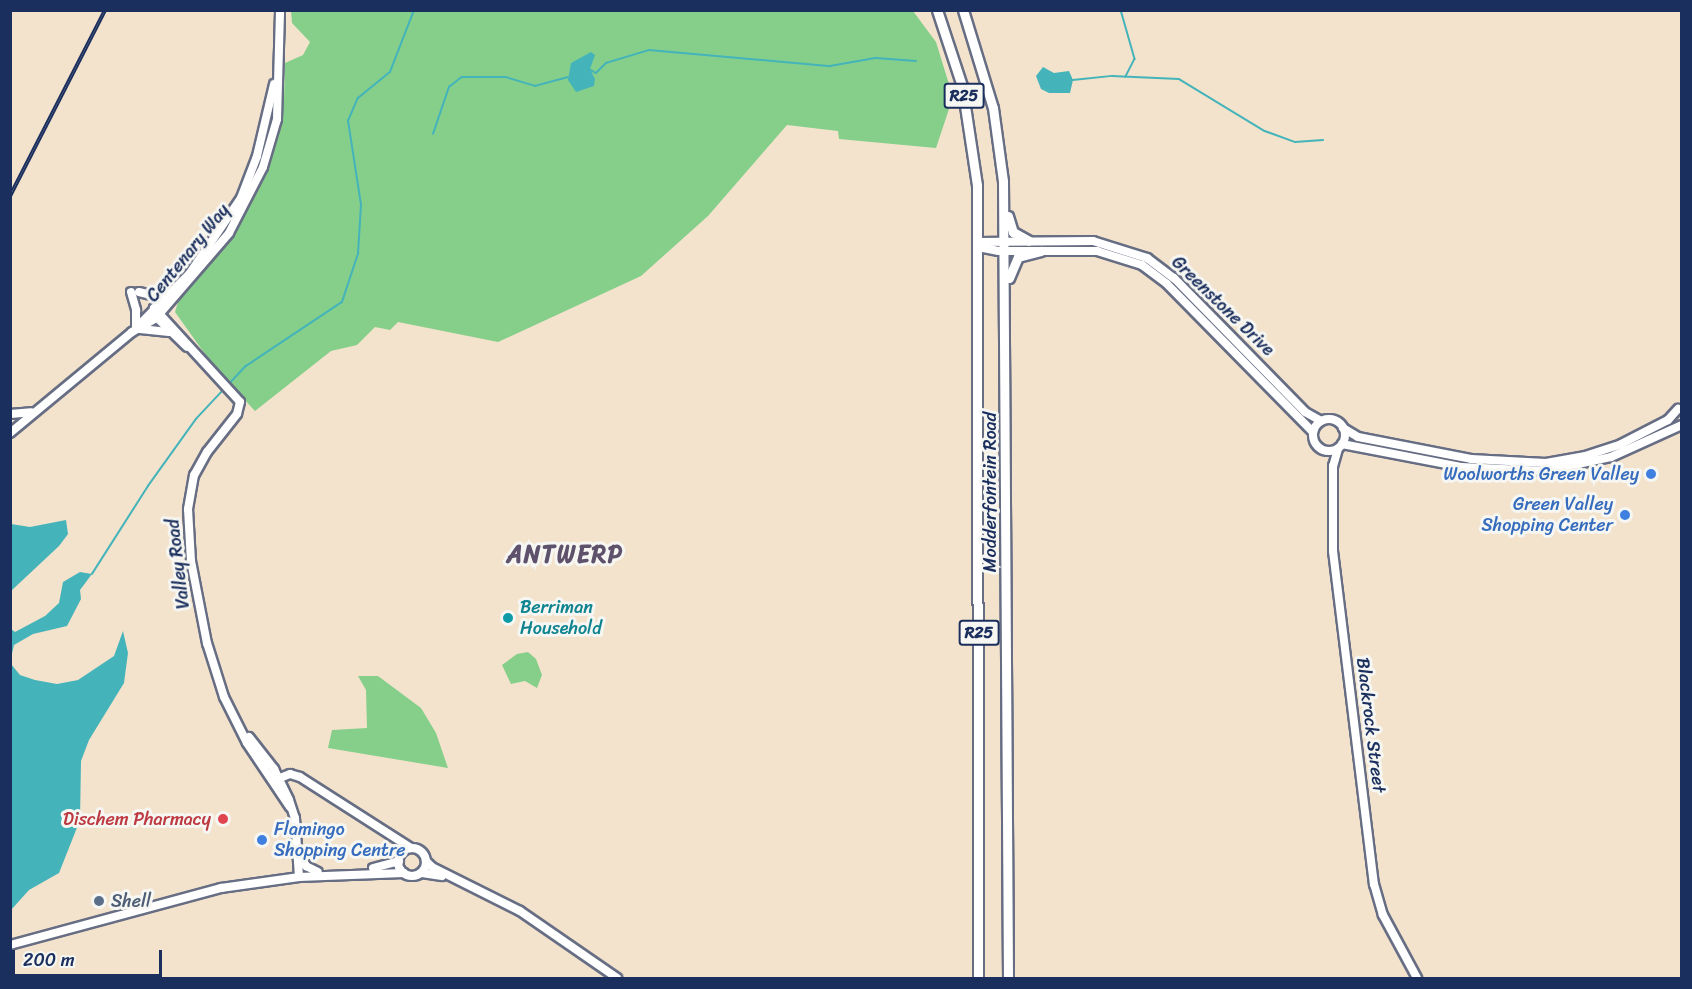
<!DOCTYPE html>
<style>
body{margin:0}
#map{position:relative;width:1692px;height:989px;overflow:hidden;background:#f3e3cc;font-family:Sriracha,sans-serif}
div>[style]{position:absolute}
.green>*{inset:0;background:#85cf8b}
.water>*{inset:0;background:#44b4ba}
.stream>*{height:1.5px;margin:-0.75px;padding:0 0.75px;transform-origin:0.75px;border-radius:0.75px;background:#44b4ba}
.roads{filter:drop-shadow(2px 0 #676e84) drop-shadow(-2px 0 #676e84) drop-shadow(0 2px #676e84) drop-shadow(0 -2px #676e84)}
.secondary>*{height:8px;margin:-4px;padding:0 4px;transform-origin:4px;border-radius:4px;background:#fff}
.secondary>.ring{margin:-4px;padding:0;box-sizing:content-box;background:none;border:8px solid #fff;border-radius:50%}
.primary>*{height:9px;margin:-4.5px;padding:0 4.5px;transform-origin:4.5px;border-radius:4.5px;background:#fff}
.rail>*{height:4px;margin-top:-2px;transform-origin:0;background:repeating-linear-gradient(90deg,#f6f6f2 0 4.5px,#1b2f5e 0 9px);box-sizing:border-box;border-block:2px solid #1b2f5e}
.dots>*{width:16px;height:16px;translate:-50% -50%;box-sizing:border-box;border:3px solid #f6f6f2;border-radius:50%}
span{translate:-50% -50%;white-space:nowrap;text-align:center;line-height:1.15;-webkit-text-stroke:6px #f6f6f2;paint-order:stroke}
.shield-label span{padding:2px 4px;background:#f6f6f2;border:2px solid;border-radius:4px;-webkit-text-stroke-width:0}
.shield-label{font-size:16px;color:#1b2f5e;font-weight:700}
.street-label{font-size:18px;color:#1b2f5e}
.shop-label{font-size:18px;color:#366cbe}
.right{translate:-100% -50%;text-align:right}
.left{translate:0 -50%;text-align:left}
.culture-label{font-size:18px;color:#0d838f}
.health-label{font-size:18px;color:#be3a42}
.service-label{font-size:18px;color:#4e5e75}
.district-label{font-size:24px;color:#5d516c;font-weight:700;letter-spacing:1.5px}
.frame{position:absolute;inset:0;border:12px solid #1b2f5e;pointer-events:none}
.scale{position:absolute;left:12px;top:950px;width:150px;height:27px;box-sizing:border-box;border:3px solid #1b2f5e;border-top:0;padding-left:8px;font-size:18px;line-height:21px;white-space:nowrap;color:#1b2f5e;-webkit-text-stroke:4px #f6f6f2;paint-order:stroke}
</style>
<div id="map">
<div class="green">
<div style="clip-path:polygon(291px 11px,913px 11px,936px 42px,953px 97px,936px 148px,839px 139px,838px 131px,787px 125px,708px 216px,641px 276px,498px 342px,398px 322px,390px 330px,375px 327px,357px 345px,331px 351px,255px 411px,215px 368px,175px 312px,178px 302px,238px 227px,265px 171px,284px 97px,285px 63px,303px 55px,310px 42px,292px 23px)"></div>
<div style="clip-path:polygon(528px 652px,536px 659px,542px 675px,537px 688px,525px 681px,511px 684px,502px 665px,517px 654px)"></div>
<div style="clip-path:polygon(358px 676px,378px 676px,421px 708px,436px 733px,448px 768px,328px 748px,332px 730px,367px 728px,366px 690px)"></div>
</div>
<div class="water">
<div style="clip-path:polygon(591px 52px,595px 55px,590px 69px,595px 79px,594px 86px,576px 92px,568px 80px,571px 63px)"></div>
<div style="clip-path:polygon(1043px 67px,1054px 73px,1069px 71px,1073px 80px,1070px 93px,1049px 93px,1041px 89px,1036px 76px)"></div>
<div style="clip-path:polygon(66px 520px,68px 534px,59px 546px,11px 591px,11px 524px,30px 527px)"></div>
<div style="clip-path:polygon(80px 572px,92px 574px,80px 590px,81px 599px,67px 626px,33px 634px,14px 645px,11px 658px,11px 629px,15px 632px,45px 616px,59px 603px,63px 582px)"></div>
<div style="clip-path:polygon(123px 631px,128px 653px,124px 683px,89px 740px,81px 761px,80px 820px,59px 873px,29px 890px,11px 910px,11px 664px,20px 675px,35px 680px,57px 684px,78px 680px,114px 656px)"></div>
</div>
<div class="stream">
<div style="left:1121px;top:10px;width:51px;rotate:74.1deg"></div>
<div style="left:1135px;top:59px;width:20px;rotate:117deg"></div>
<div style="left:589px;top:69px;width:8px;rotate:30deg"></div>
<div style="left:596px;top:73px;width:14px;rotate:-45deg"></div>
<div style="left:606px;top:63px;width:45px;rotate:-16.8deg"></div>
<div style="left:649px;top:50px;width:182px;rotate:5.1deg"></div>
<div style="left:830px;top:66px;width:47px;rotate:-9.9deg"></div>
<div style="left:876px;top:58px;width:40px;rotate:4.3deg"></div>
<div style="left:1073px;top:80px;width:39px;rotate:-6deg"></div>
<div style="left:1112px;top:76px;width:67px;rotate:2.6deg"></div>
<div style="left:1179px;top:79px;width:100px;rotate:31.2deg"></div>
<div style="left:1265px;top:131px;width:32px;rotate:20deg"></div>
<div style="left:1295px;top:142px;width:28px;rotate:-4deg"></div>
<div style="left:433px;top:134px;width:50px;rotate:-71.2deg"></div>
<div style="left:449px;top:87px;width:16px;rotate:-38deg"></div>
<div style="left:462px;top:77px;width:44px"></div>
<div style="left:506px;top:77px;width:30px;rotate:17deg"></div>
<div style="left:535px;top:86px;width:34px;rotate:-15deg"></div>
<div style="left:228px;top:385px;width:26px;rotate:-47deg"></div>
<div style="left:246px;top:366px;width:115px;rotate:-33.7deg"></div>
<div style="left:342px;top:302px;width:51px;rotate:-71.6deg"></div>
<div style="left:358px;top:254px;width:49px;rotate:-86.5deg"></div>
<div style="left:361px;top:205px;width:85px;rotate:-98.8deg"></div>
<div style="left:348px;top:121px;width:25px;rotate:-67deg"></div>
<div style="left:358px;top:98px;width:41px;rotate:-39.1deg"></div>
<div style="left:390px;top:72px;width:66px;rotate:-68.8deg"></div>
<div style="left:92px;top:574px;width:104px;rotate:-57.5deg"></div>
<div style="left:148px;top:486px;width:82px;rotate:-54.4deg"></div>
<div style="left:196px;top:419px;width:42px;rotate:-46.9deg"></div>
</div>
<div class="roads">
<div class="secondary">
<div style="left:978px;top:242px;width:115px;rotate:-0.5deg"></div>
<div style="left:1093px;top:241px;width:57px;rotate:17.5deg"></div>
<div style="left:1147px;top:258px;width:34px;rotate:37deg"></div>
<div style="left:1174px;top:278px;width:187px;rotate:45.6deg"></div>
<div style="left:1305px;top:412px;width:18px;rotate:29deg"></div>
<div style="left:978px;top:247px;width:21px;rotate:11deg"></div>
<div style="left:999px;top:251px;width:98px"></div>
<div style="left:1097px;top:251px;width:47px;rotate:17.3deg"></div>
<div style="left:1142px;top:265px;width:31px;rotate:37deg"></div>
<div style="left:1167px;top:284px;width:208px;rotate:45.4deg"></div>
<div style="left:131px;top:292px;width:19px;rotate:74deg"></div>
<div style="left:136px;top:310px;width:17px;rotate:90deg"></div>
<div style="left:139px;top:292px;width:16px;rotate:14deg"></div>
<div style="left:155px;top:296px;width:12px;rotate:-14deg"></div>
<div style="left:154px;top:308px;width:127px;rotate:47.5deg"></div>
<div style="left:240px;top:402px;width:12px;rotate:104deg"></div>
<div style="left:237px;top:414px;width:48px;rotate:128.3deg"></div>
<div style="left:207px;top:452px;width:26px;rotate:119deg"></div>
<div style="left:194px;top:475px;width:35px;rotate:100deg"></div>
<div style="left:188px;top:509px;width:52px;rotate:86.7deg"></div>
<div style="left:191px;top:561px;width:84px;rotate:79deg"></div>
<div style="left:207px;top:643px;width:57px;rotate:72.5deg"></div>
<div style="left:224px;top:697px;width:51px;rotate:63.4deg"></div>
<div style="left:247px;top:743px;width:77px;rotate:56.1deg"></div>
<div style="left:153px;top:314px;width:47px;rotate:44.1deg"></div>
<div style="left:138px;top:326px;width:74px;rotate:-45.5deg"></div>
<div style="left:190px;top:273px;width:91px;rotate:-55.8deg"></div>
<div style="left:241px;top:198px;width:45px;rotate:-69.1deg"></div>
<div style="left:257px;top:156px;width:74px;rotate:-76.7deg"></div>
<div style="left:140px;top:329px;width:29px;rotate:6deg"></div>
<div style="left:10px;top:414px;width:21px;rotate:-5deg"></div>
<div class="ring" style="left:1313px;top:419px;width:24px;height:24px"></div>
<div style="left:1343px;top:428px;width:17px;rotate:31deg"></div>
<div style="left:1358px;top:437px;width:115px;rotate:11deg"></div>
<div style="left:1471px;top:459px;width:75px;rotate:3.1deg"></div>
<div style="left:1546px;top:463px;width:40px;rotate:-10deg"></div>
<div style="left:1585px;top:456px;width:38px;rotate:-18deg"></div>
<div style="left:1621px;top:444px;width:53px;rotate:-27.1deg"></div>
<div style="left:1668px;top:420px;width:15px;rotate:-48deg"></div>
<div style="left:10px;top:433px;width:158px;rotate:-39.6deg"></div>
<div style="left:132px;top:332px;width:28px;rotate:-30deg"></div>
<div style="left:156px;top:318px;width:112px;rotate:-49.3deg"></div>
<div style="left:229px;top:233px;width:74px;rotate:-62.7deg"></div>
<div style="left:263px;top:167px;width:50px;rotate:-73.7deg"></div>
<div style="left:277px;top:119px;width:109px;rotate:-88.4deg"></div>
<div style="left:1342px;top:444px;width:121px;rotate:10.9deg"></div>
<div style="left:1461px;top:467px;width:84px;rotate:2.7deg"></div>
<div style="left:1545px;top:471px;width:67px;rotate:-12deg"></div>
<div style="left:1611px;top:457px;width:78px;rotate:-24.3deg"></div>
<div style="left:1338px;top:449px;width:18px;rotate:106deg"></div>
<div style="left:1333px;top:466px;width:85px;rotate:90deg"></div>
<div style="left:1333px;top:551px;width:336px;rotate:83deg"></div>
<div style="left:1374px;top:884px;width:32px;rotate:74deg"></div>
<div style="left:1383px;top:915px;width:72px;rotate:61.6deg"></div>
<div style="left:249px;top:737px;width:41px;rotate:52deg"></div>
<div style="left:274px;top:769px;width:34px;rotate:64deg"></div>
<div style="left:289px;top:800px;width:19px;rotate:72deg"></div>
<div style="left:295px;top:818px;width:59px;rotate:86.1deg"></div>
<div style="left:280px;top:778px;width:11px;rotate:-22deg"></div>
<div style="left:290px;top:774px;width:10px;rotate:17deg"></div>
<div style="left:300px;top:777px;width:132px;rotate:32.6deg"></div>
<div class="ring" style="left:398px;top:848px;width:20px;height:20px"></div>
<div style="left:300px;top:855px;width:13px;rotate:61deg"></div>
<div style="left:306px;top:866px;width:13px;rotate:27deg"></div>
<div style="left:426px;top:861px;width:8px;rotate:45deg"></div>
<div style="left:432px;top:867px;width:98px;rotate:26.6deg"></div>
<div style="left:520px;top:911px;width:118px;rotate:34.6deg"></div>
<div style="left:373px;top:868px;width:27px;rotate:-15deg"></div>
<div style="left:422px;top:873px;width:20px;rotate:9deg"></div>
<div style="left:10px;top:945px;width:219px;rotate:-15.1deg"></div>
<div style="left:221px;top:888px;width:79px;rotate:-8deg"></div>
<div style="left:299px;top:877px;width:105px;rotate:-2.2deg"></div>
</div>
<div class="primary">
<div style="left:937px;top:10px;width:80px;rotate:71.8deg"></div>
<div style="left:962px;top:86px;width:100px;rotate:81.4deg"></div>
<div style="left:977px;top:185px;width:793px;rotate:89.93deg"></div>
<div style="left:963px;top:10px;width:102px;rotate:73deg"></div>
<div style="left:993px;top:108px;width:74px;rotate:82.2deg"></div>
<div style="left:1003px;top:181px;width:797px;rotate:89.64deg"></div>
<div style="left:1008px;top:216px;width:17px;rotate:73deg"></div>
<div style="left:1013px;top:232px;width:18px;rotate:29deg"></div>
<div style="left:1009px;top:278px;width:23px;rotate:-67deg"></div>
<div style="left:1018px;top:257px;width:24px;rotate:-15deg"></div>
</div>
</div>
<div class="rail">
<div style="left:10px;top:196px;width:209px;rotate:-62.9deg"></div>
</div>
<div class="dots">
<div style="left:1651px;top:474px;background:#3f7fe0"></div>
<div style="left:1625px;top:515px;background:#3f7fe0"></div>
<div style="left:508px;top:618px;background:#0f9aa8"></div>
<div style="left:223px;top:819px;background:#e0444e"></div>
<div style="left:262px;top:840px;background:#3f7fe0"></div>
<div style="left:99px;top:901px;background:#5c6f8a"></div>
</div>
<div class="shield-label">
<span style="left:964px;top:96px">R25</span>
<span style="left:979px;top:633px">R25</span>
</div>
<div class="street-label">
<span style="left:188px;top:253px;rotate:-51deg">Centenary Way</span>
<span style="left:1223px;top:306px;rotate:44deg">Greenstone Drive</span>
<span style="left:990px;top:492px;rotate:-90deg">Modderfontein Road</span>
<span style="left:178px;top:564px;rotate:-97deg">Valley Road</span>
<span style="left:1371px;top:725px;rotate:83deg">Blackrock Street</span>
</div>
<div class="shop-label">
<span class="right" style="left:1639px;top:474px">Woolworths Green Valley</span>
<span class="right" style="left:1613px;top:515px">Green Valley<br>Shopping Center</span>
<span class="left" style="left:274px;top:840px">Flamingo<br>Shopping Centre</span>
</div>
<div class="culture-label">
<span class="left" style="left:520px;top:618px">Berriman<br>Household</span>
</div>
<div class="health-label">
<span class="right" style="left:211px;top:819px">Dischem Pharmacy</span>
</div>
<div class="service-label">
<span class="left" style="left:111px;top:901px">Shell</span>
</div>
<div class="district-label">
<span style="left:565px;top:555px">ANTWERP</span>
</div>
<div class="frame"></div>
<div class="scale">200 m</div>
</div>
